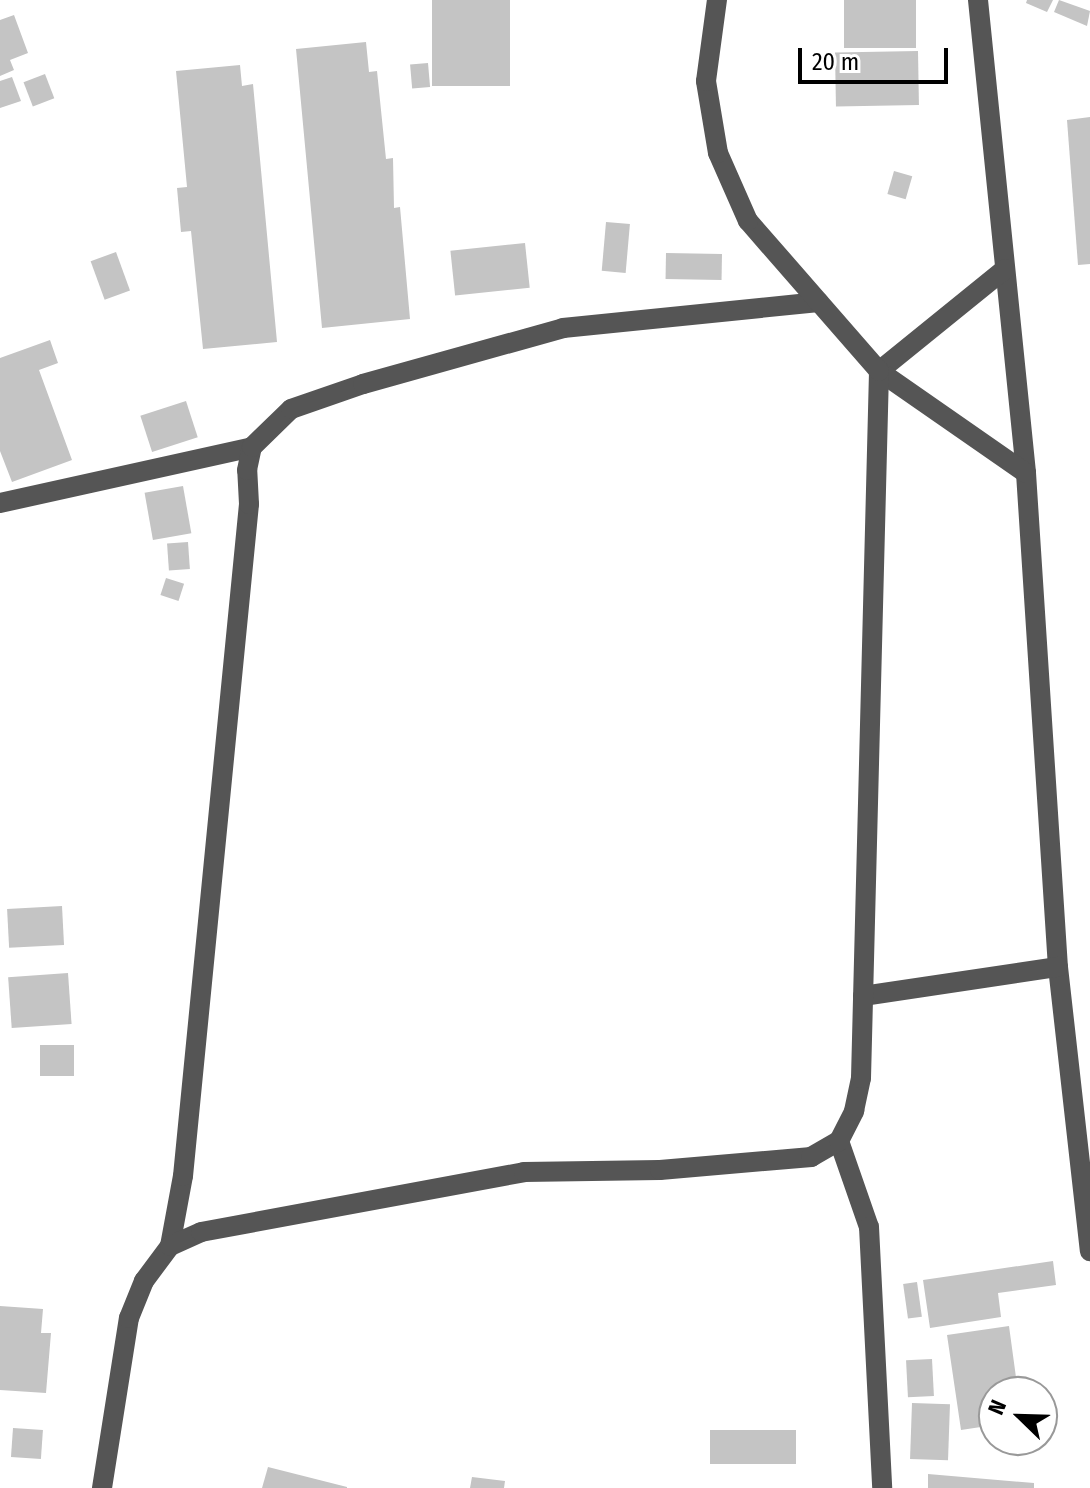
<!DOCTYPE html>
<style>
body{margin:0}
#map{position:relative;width:1090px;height:1488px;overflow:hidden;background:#fff;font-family:"Fira Sans Condensed",sans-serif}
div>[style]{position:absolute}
.building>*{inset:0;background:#c4c4c4;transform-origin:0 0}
.minor>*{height:20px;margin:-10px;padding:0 10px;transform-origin:10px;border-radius:10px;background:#555}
span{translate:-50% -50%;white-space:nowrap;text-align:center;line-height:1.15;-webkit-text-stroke:7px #fff;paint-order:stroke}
.north{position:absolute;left:978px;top:1376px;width:80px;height:80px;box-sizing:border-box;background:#fff;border:2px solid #999;border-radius:50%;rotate:293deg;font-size:22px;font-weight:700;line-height:32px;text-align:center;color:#000}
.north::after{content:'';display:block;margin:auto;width:28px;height:36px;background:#000;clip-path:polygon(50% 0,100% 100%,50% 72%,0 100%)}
.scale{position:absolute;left:798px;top:48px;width:150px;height:36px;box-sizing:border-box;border:4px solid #000;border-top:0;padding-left:10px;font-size:24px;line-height:28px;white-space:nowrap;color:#000;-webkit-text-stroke:6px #fff;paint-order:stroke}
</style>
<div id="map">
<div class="building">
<div style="left:432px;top:0;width:78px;height:86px"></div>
<div style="left:844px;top:0;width:72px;height:48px"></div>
<div style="clip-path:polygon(1027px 0,1053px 0,1047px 12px,1026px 3px)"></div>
<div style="clip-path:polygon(1059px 0,1090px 11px,1087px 26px,1054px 12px)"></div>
<div style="clip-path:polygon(14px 15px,28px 53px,10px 60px,14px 70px,0 76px,0 20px)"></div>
<div style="clip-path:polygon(366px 42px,369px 72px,377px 71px,386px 159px,393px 158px,394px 208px,400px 207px,410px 319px,322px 328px,296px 49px)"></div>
<div style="left:918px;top:51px;width:54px;height:83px;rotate:89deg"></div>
<div style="left:428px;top:63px;width:24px;height:18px;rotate:85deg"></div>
<div style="clip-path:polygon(240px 65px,242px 86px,253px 84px,277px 342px,203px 349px,191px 231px,181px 232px,177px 188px,187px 187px,176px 71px)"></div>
<div style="left:45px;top:74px;width:26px;height:23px;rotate:69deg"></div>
<div style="clip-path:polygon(12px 77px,21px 101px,0 108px,0 81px)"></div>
<div style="clip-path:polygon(1090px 117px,1090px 264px,1078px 265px,1067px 120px)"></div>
<div style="left:894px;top:171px;width:19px;height:24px;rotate:16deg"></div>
<div style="left:606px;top:222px;width:24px;height:49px;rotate:5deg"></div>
<div style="left:525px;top:243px;width:45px;height:75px;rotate:84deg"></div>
<div style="left:116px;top:252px;width:41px;height:27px;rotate:70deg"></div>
<div style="left:666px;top:253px;width:56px;height:26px;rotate:1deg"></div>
<div style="clip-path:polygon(50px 340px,58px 363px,39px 370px,72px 460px,12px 482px,0 451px,0 358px)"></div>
<div style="left:186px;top:401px;width:38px;height:48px;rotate:72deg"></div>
<div style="left:183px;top:486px;width:48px;height:39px;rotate:80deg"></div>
<div style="left:188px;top:542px;width:27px;height:21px;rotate:86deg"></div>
<div style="left:166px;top:578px;width:19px;height:18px;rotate:18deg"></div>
<div style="left:62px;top:906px;width:39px;height:55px;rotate:87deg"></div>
<div style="left:68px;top:973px;width:51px;height:60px;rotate:86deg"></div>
<div style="left:74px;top:1045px;width:31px;height:34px;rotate:90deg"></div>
<div style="clip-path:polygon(1053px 1261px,1056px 1285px,998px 1293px,1001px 1317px,930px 1328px,923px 1280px)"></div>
<div style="left:917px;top:1282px;width:35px;height:14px;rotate:82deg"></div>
<div style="clip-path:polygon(0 1306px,43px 1309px,41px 1333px,51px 1333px,46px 1393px,0 1390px)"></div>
<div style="clip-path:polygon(1009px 1326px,1018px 1392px,994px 1392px,994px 1425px,961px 1430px,947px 1335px)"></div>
<div style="left:932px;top:1359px;width:37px;height:26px;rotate:87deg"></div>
<div style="left:912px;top:1403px;width:38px;height:56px;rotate:2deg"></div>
<div style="left:13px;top:1428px;width:30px;height:29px;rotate:4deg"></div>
<div style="left:710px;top:1430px;width:86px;height:34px"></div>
<div style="clip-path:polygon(268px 1467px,347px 1487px,347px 1488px,262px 1488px)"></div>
<div style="clip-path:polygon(928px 1474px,1034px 1483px,1034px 1488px,928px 1488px)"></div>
<div style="clip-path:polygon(472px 1477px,505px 1481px,504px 1488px,470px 1488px)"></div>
</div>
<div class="minor">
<div style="left:978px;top:0;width:475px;rotate:84.2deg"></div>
<div style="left:1026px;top:473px;width:495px;rotate:86.3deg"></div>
<div style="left:1058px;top:967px;width:286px;rotate:83.6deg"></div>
<div style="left:1005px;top:269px;width:162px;rotate:141deg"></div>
<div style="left:879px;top:371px;width:179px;rotate:34.8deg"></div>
<div style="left:0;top:503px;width:258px;rotate:-12.5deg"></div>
<div style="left:863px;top:996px;width:197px;rotate:-8.5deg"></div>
<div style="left:839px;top:1141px;width:91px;rotate:70.8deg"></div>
<div style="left:869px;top:1227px;width:261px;rotate:87.1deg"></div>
<div style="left:170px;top:1246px;width:71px;rotate:-79.5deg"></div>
<div style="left:183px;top:1176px;width:675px;rotate:-84.39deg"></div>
<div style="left:249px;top:504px;width:34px;rotate:-93deg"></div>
<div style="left:247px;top:470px;width:24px;rotate:-78deg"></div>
<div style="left:252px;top:447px;width:54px;rotate:-44.3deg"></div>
<div style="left:291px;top:409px;width:76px;rotate:-19.1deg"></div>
<div style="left:363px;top:384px;width:208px;rotate:-15.6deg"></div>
<div style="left:563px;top:328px;width:257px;rotate:-5.8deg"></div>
<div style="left:102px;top:1488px;width:172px;rotate:-81deg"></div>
<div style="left:129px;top:1318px;width:40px;rotate:-68deg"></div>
<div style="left:144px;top:1281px;width:44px;rotate:-53.4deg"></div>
<div style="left:170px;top:1246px;width:34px;rotate:-24deg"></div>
<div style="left:201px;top:1232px;width:329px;rotate:-10.5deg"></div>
<div style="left:524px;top:1172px;width:136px;rotate:-0.8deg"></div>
<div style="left:660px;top:1170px;width:152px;rotate:-4.9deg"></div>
<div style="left:811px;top:1157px;width:32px;rotate:-30deg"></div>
<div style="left:839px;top:1141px;width:34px;rotate:-63deg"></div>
<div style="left:854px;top:1111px;width:34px;rotate:-78deg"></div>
<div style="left:861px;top:1078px;width:707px;rotate:-88.54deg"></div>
<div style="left:879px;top:371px;width:199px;rotate:-131.1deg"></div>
<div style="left:748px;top:221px;width:74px;rotate:-113.8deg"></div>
<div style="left:718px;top:153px;width:73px;rotate:-99.5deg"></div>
<div style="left:706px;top:81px;width:82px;rotate:-82.3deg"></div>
</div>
<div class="north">N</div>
<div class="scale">20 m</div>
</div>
